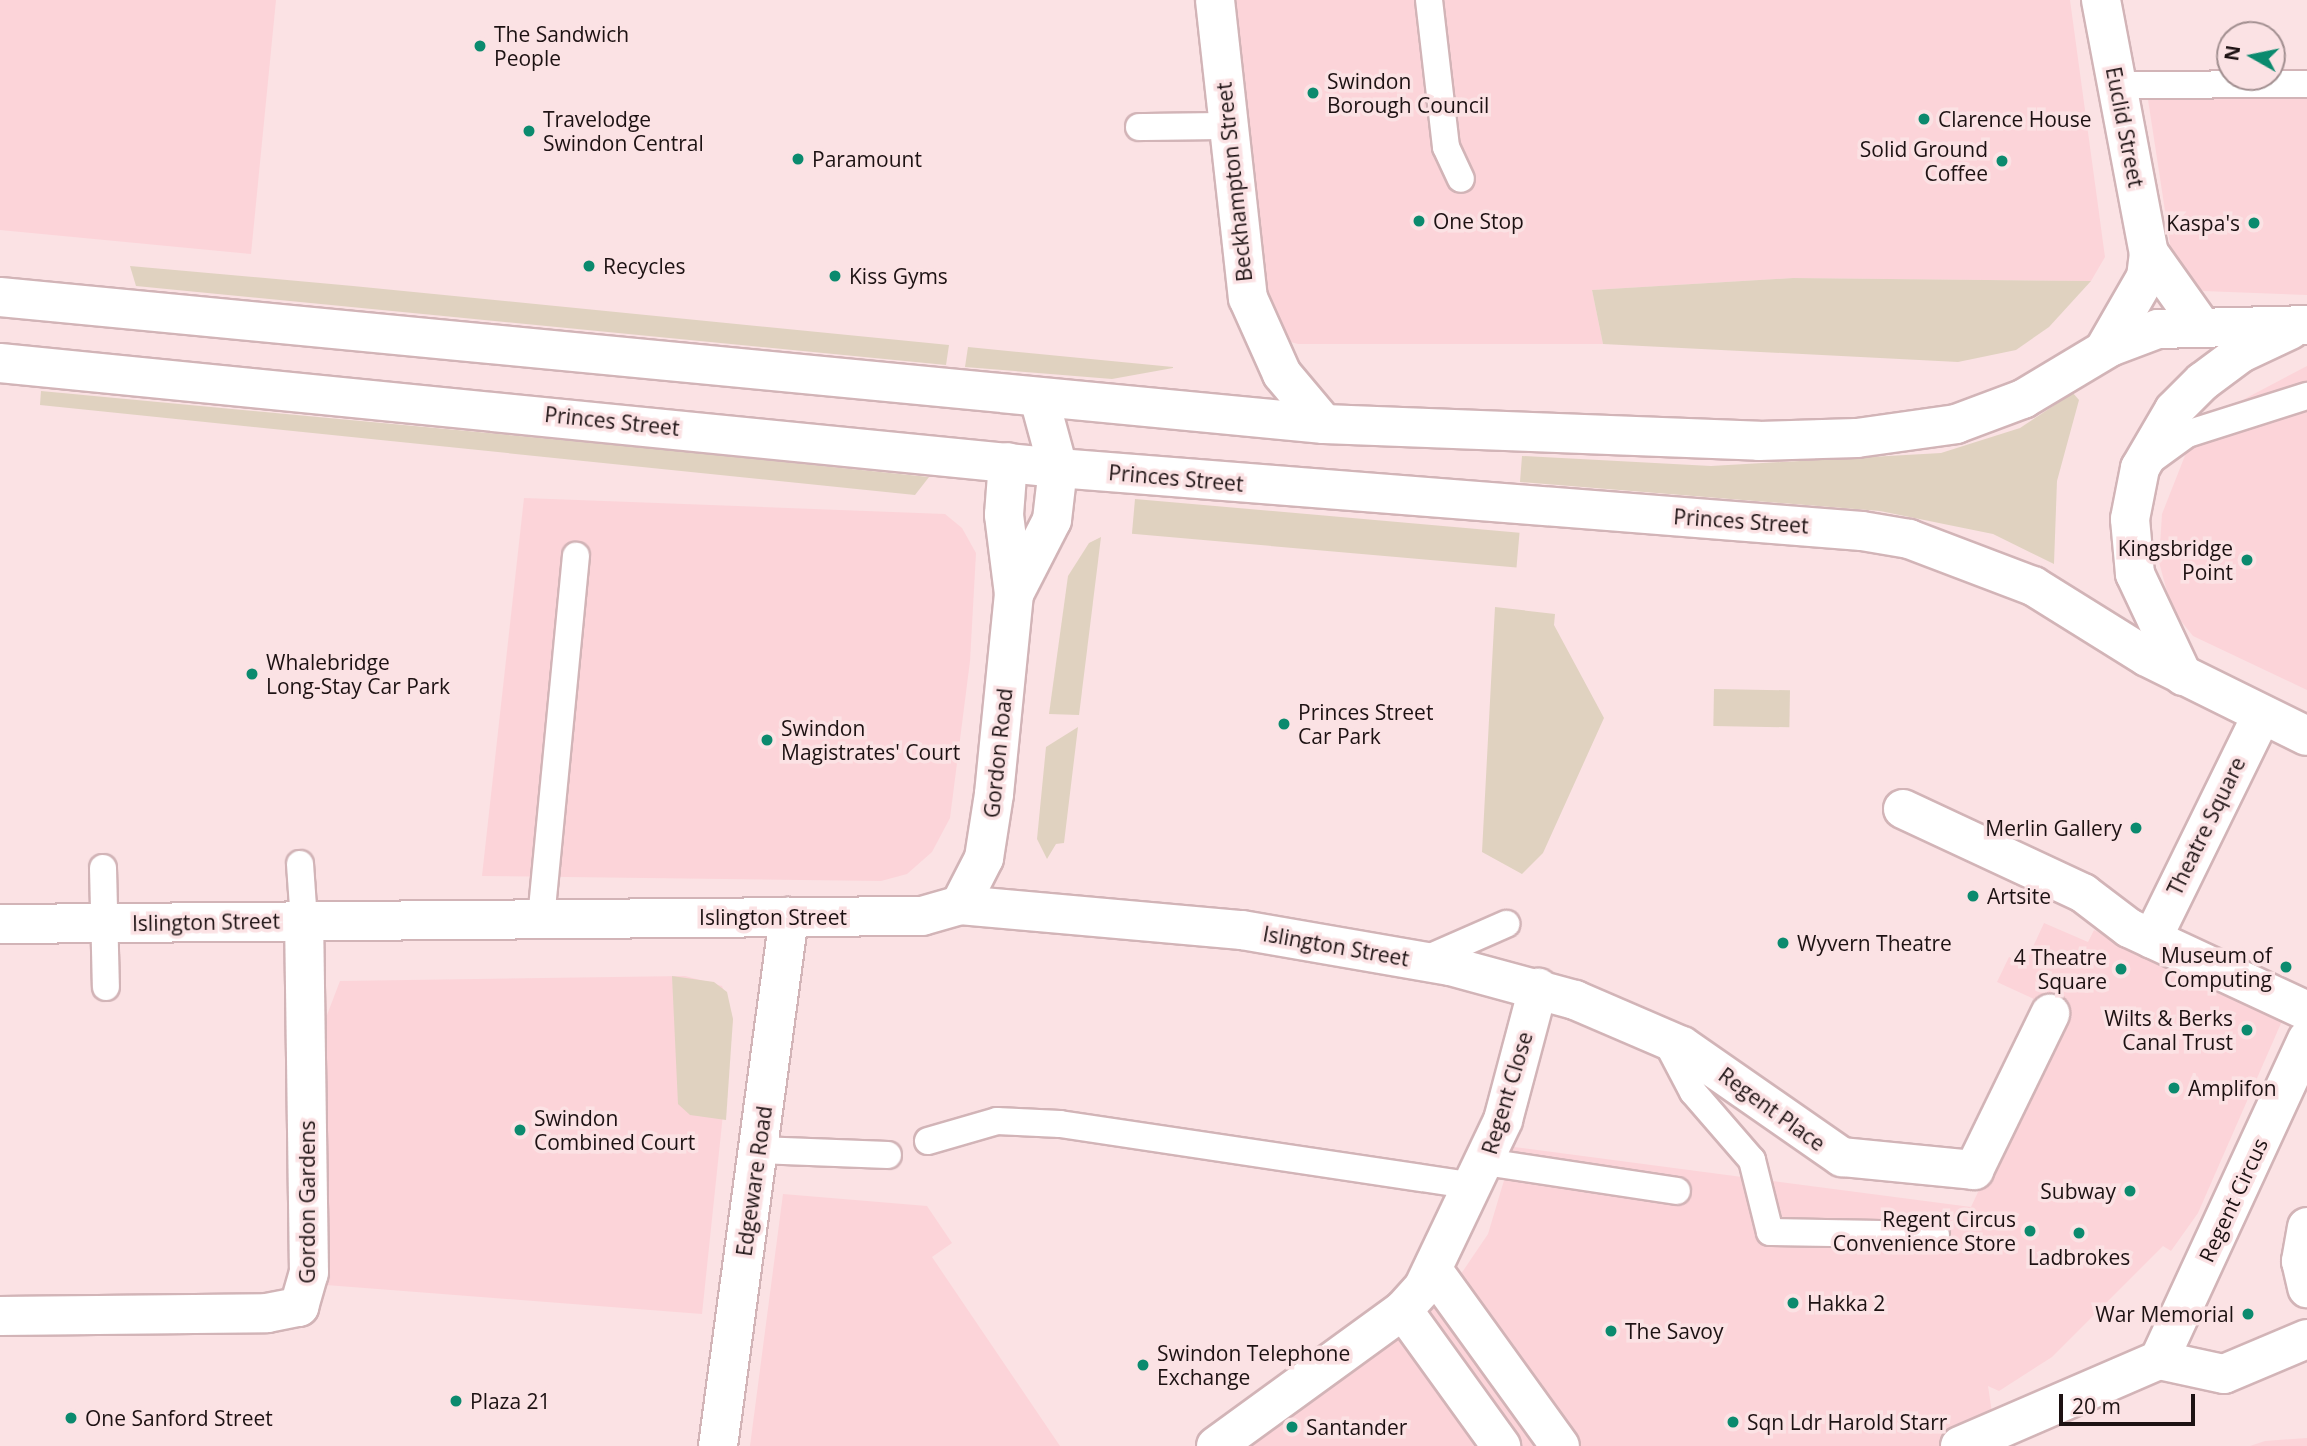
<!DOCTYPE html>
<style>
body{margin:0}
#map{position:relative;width:2307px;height:1446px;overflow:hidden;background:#fbe2e4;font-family:"Open Sans",sans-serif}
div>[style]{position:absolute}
.built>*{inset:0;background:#fcd4d9}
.green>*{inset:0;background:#e0d2c0;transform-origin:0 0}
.roads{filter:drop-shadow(2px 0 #d2b4b7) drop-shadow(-2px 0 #d2b4b7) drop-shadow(0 2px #d2b4b7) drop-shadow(0 -2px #d2b4b7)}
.lane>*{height:26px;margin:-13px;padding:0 13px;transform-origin:13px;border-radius:13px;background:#fff}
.street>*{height:38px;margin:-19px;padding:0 19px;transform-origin:19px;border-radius:19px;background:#fff}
.secondary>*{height:38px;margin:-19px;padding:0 19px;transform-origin:19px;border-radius:19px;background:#fff}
.dots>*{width:19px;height:19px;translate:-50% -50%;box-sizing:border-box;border:4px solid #fbe2e4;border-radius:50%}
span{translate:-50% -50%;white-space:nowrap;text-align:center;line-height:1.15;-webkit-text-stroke:7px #fbe2e4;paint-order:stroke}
.poi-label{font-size:21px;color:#1d1213}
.left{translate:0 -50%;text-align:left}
.right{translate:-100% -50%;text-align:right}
.street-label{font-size:21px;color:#1d1213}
.north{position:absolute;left:2216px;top:21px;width:70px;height:70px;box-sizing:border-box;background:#fbe2e4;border:2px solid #a28f90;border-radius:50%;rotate:279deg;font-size:19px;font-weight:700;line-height:28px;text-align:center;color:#1d1213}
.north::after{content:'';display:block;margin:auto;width:24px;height:32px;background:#0b8a6e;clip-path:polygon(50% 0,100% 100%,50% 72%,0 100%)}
.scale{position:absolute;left:2059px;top:1394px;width:136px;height:32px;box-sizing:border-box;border:4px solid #1d1213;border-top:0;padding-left:9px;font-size:21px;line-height:24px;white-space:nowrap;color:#1d1213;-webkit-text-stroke:5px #fbe2e4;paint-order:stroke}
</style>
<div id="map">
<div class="built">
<div style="clip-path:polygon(0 0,276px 0,251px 254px,0 230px)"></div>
<div style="clip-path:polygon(1228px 0,2070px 0,2105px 257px,2091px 281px,1793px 278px,1592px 290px,1603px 344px,1298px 344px,1280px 339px,1264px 305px)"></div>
<div style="clip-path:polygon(2307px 92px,2307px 295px,2203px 291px,2173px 263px,2147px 93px)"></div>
<div style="clip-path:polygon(2307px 366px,2307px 690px,2193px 636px,2172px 610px,2159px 562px,2162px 514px,2186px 453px,2235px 404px)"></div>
<div style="clip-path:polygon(524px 498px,945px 514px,962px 528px,976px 553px,970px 661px,950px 818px,932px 852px,907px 874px,881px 881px,482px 876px)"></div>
<div style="clip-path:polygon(2044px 923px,2088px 942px,2094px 930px,2282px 1021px,2198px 1213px,2171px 1251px,2163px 1246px,2052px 1357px,1999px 1391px,1988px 1386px,1997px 1446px,1239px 1446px,1444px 1299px,1488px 1234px,1514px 1147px,1971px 1207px,2062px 1012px,1997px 982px,2009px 957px,2025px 964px)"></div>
<div style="clip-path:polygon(685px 976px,722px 986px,733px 1019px,702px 1314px,326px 1285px,322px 1028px,340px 981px)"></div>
<div style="clip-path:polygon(783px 1194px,927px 1206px,952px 1243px,932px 1257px,1060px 1446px,750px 1446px)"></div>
<div style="clip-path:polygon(2307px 1438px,2307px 1446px,2250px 1446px,2265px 1441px)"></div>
</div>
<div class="green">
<div style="clip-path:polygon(130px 266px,353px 286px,949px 345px,946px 365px,136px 286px)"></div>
<div style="clip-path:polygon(1793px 278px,2091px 281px,2049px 327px,2016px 350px,1958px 362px,1603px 344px,1592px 290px)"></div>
<div style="clip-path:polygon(968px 347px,1173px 367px,1173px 368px,1112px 379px,965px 367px)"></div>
<div style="clip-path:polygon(41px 391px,647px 448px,929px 477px,915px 495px,40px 405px)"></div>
<div style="clip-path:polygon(2073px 393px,2079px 400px,2057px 481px,2054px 564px,1993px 534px,1880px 511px,1520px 482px,1522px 456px,1711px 466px,1941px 453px,2020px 428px)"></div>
<div style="left:1135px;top:499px;width:386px;height:35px;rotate:5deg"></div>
<div style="clip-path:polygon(1101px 537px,1079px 715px,1049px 714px,1068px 576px,1089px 543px)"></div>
<div style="clip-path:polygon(1495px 607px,1555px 614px,1554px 625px,1604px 718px,1543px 853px,1522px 874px,1482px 852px)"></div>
<div style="left:1714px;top:689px;width:76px;height:37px;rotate:1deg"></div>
<div style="clip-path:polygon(1078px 727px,1064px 843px,1056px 844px,1047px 859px,1037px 839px,1046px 747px)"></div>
<div style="clip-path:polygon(672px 976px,714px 982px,727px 992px,733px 1019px,726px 1120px,690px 1115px,678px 1104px)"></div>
</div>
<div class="roads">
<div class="lane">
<div style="left:1429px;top:0;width:148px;rotate:83.4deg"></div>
<div style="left:1446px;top:147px;width:35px;rotate:65deg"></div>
<div style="left:2117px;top:85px;width:190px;rotate:-0.3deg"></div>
<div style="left:1139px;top:127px;width:88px;rotate:-0.7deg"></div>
<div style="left:2150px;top:461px;width:46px;rotate:-36.1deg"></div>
<div style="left:2187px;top:434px;width:126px;rotate:-17.6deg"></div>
<div style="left:300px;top:864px;width:57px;rotate:86deg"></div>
<div style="left:103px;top:868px;width:119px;rotate:88.6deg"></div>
<div style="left:541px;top:919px;width:365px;rotate:-84.5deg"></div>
<div style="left:1424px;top:960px;width:90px;rotate:-23.7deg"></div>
<div style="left:1664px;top:1037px;width:62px;rotate:62.2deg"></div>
<div style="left:1693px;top:1092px;width:90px;rotate:49.1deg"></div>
<div style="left:1752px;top:1160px;width:74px;rotate:76deg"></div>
<div style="left:1770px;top:1232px;width:166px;rotate:1deg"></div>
<div style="left:928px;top:1141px;width:72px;rotate:-16.2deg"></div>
<div style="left:997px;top:1121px;width:63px;rotate:2.7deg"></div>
<div style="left:1060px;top:1124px;width:420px;rotate:8.5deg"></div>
<div style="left:758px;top:1150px;width:130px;rotate:2.2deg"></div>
<div style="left:1486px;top:1162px;width:193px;rotate:8.6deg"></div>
</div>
<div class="street">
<div style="left:1215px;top:0;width:300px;rotate:83.7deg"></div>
<div style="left:1248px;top:298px;width:83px;rotate:65.9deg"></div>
<div style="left:1282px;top:374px;width:65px;rotate:50deg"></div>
<div style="left:2101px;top:0;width:258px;rotate:79.3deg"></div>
<div style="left:2149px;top:253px;width:24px;rotate:97deg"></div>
<div style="left:2146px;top:277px;width:84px;rotate:119.9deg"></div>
<div style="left:2149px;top:253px;width:88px;rotate:54.7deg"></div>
<div style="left:1014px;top:594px;width:83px;rotate:-62.8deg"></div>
<div style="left:1052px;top:520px;width:52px;rotate:-83.4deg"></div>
<div style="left:1903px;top:809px;width:199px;rotate:25deg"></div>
<div style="left:2083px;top:893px;width:58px;rotate:37.3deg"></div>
<div style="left:2129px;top:928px;width:196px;rotate:25deg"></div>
<div style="left:960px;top:905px;width:53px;rotate:-62.9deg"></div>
<div style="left:984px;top:858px;width:65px;rotate:-81.1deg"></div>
<div style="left:994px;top:794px;width:201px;rotate:-84.3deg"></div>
<div style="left:1014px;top:594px;width:80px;rotate:-97.2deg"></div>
<div style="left:1004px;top:515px;width:53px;rotate:-85.7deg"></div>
<div style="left:0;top:924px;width:922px;rotate:-0.5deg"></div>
<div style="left:922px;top:916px;width:40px;rotate:-16deg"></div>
<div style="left:960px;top:905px;width:283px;rotate:5.1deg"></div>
<div style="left:1242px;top:930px;width:211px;rotate:9.8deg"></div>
<div style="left:1450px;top:966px;width:130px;rotate:15.2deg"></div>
<div style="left:1575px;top:1000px;width:116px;rotate:23.3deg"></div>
<div style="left:1682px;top:1046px;width:195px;rotate:34.8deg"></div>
<div style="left:1842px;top:1157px;width:133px;rotate:5.6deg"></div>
<div style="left:1974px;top:1170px;width:174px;rotate:-64deg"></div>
<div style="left:2152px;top:939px;width:250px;rotate:-63.9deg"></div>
<div style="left:2307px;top:1227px;width:35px;rotate:100deg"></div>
<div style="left:2301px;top:1261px;width:28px;rotate:77deg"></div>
<div style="left:1433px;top:1270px;width:217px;rotate:54.2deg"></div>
<div style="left:1403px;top:1310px;width:168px;rotate:54.2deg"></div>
<div style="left:0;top:1316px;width:267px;rotate:-0.6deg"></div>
<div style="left:267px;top:1313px;width:33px;rotate:-11deg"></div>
<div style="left:299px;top:1307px;width:35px;rotate:-74deg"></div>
<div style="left:309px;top:1273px;width:352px;rotate:-90.8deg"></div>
<div style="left:2159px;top:1360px;width:353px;rotate:-65.2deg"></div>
<div style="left:718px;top:1446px;width:534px;rotate:-82.36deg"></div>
<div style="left:1216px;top:1446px;width:231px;rotate:-36deg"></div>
<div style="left:1403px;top:1310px;width:30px;rotate:-48deg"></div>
<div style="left:1423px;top:1288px;width:186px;rotate:-64.5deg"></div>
<div style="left:1503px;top:1120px;width:137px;rotate:-75.1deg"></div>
<div style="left:1960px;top:1446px;width:217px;rotate:-23.4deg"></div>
<div style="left:2159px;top:1360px;width:66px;rotate:12.2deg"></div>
<div style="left:2224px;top:1374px;width:90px;rotate:-22.9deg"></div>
</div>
<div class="secondary">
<div style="left:0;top:297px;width:1330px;rotate:5.48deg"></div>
<div style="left:1324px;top:424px;width:435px;rotate:2.2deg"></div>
<div style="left:1759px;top:441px;width:98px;rotate:-1.8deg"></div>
<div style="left:1857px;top:438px;width:100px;rotate:-8deg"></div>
<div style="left:1956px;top:424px;width:72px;rotate:-20.5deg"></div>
<div style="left:2023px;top:399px;width:101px;rotate:-30.9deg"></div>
<div style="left:2110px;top:347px;width:51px;rotate:-20.6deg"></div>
<div style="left:2158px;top:329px;width:149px;rotate:-1.5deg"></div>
<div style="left:0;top:363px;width:1063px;rotate:5.67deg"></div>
<div style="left:1058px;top:468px;width:806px;rotate:4.48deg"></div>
<div style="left:1862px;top:531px;width:48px;rotate:9.7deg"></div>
<div style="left:1909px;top:539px;width:133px;rotate:20.8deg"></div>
<div style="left:2033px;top:586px;width:134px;rotate:31.9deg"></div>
<div style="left:2147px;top:657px;width:178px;rotate:26.3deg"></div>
<div style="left:1039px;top:398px;width:73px;rotate:74.8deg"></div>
<div style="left:2183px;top:676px;width:113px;rotate:-115.2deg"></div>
<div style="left:2135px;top:574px;width:55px;rotate:-95.2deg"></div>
<div style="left:2130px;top:519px;width:52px;rotate:-78.9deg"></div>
<div style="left:2140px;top:468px;width:67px;rotate:-59.6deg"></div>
<div style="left:2174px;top:410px;width:40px;rotate:-45deg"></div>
<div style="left:2202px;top:382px;width:49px;rotate:-36.6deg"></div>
<div style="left:2241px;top:353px;width:54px;rotate:-25.1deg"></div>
</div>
</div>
<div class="dots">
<div style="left:480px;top:46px;background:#0b8a6e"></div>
<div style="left:1313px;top:93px;background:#0b8a6e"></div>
<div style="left:1924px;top:119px;background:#0b8a6e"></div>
<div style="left:529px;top:131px;background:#0b8a6e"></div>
<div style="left:798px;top:159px;background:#0b8a6e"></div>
<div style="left:2002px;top:161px;background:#0b8a6e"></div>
<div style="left:1419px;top:221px;background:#0b8a6e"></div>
<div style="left:2254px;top:223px;background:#0b8a6e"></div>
<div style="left:589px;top:266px;background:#0b8a6e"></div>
<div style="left:835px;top:276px;background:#0b8a6e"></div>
<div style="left:2247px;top:560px;background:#0b8a6e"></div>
<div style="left:252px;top:674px;background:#0b8a6e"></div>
<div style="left:1284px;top:724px;background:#0b8a6e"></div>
<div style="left:767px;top:740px;background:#0b8a6e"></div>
<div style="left:2136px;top:828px;background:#0b8a6e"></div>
<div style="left:1973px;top:896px;background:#0b8a6e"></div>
<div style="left:1783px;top:943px;background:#0b8a6e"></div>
<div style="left:2286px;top:967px;background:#0b8a6e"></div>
<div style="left:2121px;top:969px;background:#0b8a6e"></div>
<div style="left:2247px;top:1030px;background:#0b8a6e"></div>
<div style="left:2174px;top:1088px;background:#0b8a6e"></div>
<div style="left:520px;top:1130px;background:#0b8a6e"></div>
<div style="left:2130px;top:1191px;background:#0b8a6e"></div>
<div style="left:2030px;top:1231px;background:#0b8a6e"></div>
<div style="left:2079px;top:1233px;background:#0b8a6e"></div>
<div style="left:1793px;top:1303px;background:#0b8a6e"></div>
<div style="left:2248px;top:1314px;background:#0b8a6e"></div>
<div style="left:1611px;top:1331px;background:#0b8a6e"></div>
<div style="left:1143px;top:1365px;background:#0b8a6e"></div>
<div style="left:456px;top:1401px;background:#0b8a6e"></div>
<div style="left:71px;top:1418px;background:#0b8a6e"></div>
<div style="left:1733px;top:1422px;background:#0b8a6e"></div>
<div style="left:1292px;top:1427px;background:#0b8a6e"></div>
</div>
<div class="poi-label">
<span class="left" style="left:494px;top:46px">The Sandwich<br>People</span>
<span class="left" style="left:1327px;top:93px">Swindon<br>Borough Council</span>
<span class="left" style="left:543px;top:131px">Travelodge<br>Swindon Central</span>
<span class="left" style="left:1938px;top:119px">Clarence House</span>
<span class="right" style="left:1988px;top:161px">Solid Ground<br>Coffee</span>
<span class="left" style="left:812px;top:159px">Paramount</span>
<span class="left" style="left:1433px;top:221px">One Stop</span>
<span class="right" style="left:2240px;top:223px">Kaspa's</span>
<span class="left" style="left:603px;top:266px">Recycles</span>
<span class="left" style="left:849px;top:276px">Kiss Gyms</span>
<span class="right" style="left:2233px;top:560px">Kingsbridge<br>Point</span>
<span class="left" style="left:266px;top:674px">Whalebridge<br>Long-Stay Car Park</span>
<span class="left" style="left:1298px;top:724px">Princes Street<br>Car Park</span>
<span class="left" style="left:781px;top:740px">Swindon<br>Magistrates' Court</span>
<span class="right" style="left:2122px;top:828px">Merlin Gallery</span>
<span class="left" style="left:1987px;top:896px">Artsite</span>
<span class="left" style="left:1797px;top:943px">Wyvern Theatre</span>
<span class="right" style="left:2272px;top:967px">Museum of<br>Computing</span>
<span class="right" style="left:2107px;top:969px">4 Theatre<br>Square</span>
<span class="right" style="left:2233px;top:1030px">Wilts &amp; Berks<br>Canal Trust</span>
<span class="left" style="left:2188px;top:1088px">Amplifon</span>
<span class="left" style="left:534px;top:1130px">Swindon<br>Combined Court</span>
<span class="right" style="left:2116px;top:1191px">Subway</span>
<span class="right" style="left:2016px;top:1231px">Regent Circus<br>Convenience Store</span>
<span style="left:2079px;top:1257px">Ladbrokes</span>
<span class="left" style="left:1807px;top:1303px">Hakka 2</span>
<span class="right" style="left:2234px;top:1314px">War Memorial</span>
<span class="left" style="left:1625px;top:1331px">The Savoy</span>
<span class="left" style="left:1157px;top:1365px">Swindon Telephone<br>Exchange</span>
<span class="left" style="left:470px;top:1401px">Plaza 21</span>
<span class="left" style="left:85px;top:1418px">One Sanford Street</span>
<span class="left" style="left:1747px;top:1422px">Sqn Ldr Harold Starr</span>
<span class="left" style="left:1306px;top:1427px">Santander</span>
</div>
<div class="street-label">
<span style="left:2125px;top:127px;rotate:79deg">Euclid Street</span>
<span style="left:1234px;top:182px;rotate:-96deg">Beckhampton Street</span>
<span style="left:612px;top:421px;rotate:6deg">Princes Street</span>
<span style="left:1176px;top:478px;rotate:5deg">Princes Street</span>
<span style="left:1741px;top:521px;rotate:4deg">Princes Street</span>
<span style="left:998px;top:753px;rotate:-84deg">Gordon Road</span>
<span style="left:2206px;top:826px;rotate:-64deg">Theatre Square</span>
<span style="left:773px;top:917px">Islington Street</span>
<span style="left:206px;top:922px;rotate:-1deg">Islington Street</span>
<span style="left:1336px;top:946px;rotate:10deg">Islington Street</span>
<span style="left:1507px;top:1093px;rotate:-73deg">Regent Close</span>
<span style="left:1772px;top:1109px;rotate:36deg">Regent Place</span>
<span style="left:754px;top:1181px;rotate:-82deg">Edgeware Road</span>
<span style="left:2233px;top:1200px;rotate:-65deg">Regent Circus</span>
<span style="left:307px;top:1202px;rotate:-90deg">Gordon Gardens</span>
</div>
<div class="north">N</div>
<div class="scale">20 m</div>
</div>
